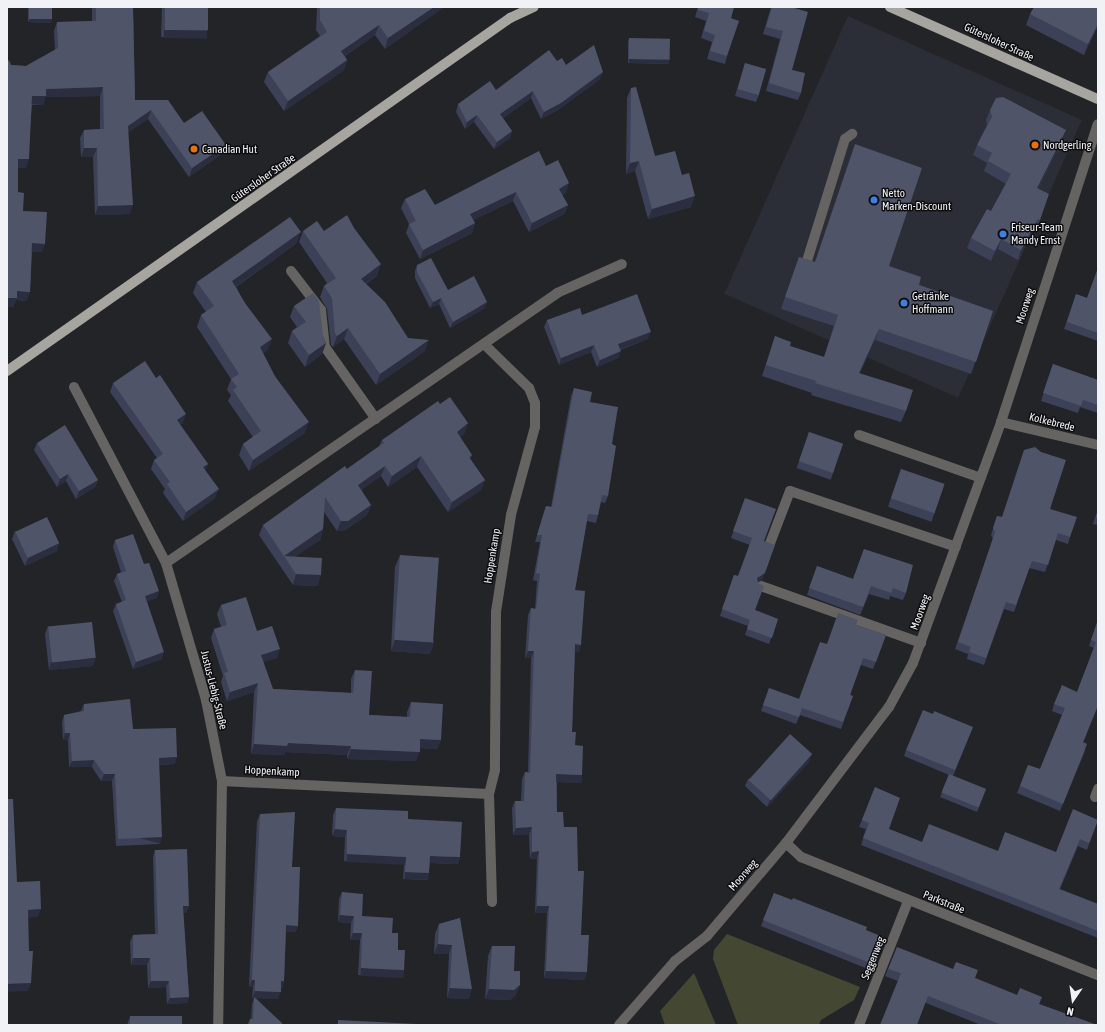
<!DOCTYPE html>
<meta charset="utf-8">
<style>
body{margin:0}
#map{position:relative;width:1105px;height:1032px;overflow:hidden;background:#232428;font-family:"Asap Condensed",sans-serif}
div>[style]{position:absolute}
.built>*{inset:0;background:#2b2e37;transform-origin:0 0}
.green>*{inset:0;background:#444832}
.minor>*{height:10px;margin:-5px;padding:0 5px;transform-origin:5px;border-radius:5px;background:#656462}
.major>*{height:10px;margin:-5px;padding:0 5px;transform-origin:5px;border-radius:5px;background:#a7a5a0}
.wall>*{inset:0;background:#3c4158;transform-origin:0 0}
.shaded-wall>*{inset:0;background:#2a2e3e;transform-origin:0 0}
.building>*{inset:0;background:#4f5469;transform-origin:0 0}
.dots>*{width:11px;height:11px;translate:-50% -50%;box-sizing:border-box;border:2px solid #0d0d0f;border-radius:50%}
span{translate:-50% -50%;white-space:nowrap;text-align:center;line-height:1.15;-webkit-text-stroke:3px #0d0d0f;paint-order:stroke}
.street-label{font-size:11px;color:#f1f2f5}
.poi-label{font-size:11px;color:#f1f2f5}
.left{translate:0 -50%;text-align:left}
.frame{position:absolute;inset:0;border:8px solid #f1f2f5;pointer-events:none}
.north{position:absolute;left:1053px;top:980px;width:40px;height:40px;-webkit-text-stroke:3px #0d0d0f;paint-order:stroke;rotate:193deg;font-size:11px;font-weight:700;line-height:16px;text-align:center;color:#f1f2f5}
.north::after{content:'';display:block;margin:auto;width:14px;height:18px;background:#f1f2f5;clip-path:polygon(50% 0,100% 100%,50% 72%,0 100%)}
</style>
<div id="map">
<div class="built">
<div style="left:848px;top:16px;width:256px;height:304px;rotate:24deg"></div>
</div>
<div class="green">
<div style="clip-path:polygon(727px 934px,860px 987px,854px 1000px,821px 1020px,819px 1025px,738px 1025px,713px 959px,714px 950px)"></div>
<div style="clip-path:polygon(694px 973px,716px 1025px,665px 1025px,660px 1011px)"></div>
</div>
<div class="minor">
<div style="left:806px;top:264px;width:131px;rotate:-72.7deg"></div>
<div style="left:845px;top:139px;width:9px;rotate:-36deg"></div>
<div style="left:291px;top:271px;width:49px;rotate:52.4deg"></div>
<div style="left:321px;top:310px;width:37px;rotate:84deg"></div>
<div style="left:325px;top:347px;width:88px;rotate:54.7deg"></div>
<div style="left:485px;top:345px;width:62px;rotate:44.3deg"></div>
<div style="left:529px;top:388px;width:16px;rotate:68deg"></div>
<div style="left:535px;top:403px;width:24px;rotate:90deg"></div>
<div style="left:535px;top:427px;width:91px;rotate:105.3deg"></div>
<div style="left:511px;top:515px;width:98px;rotate:98.8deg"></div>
<div style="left:496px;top:612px;width:158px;rotate:90.4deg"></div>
<div style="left:495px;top:770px;width:25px;rotate:104deg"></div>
<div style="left:489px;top:794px;width:108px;rotate:88.4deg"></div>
<div style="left:74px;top:387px;width:199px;rotate:62.4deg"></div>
<div style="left:166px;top:563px;width:143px;rotate:73.7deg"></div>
<div style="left:206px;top:700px;width:83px;rotate:78.8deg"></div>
<div style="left:222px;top:781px;width:244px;rotate:90.9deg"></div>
<div style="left:1001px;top:422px;width:100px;rotate:13.3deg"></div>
<div style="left:859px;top:435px;width:129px;rotate:19.4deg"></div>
<div style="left:769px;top:546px;width:59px;rotate:-69.1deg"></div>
<div style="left:790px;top:491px;width:175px;rotate:18.6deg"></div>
<div style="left:166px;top:563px;width:475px;rotate:-34.6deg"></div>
<div style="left:557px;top:293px;width:71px;rotate:-24deg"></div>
<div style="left:761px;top:586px;width:170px;rotate:19.6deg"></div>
<div style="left:222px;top:781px;width:267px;rotate:2.8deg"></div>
<div style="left:1095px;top:797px;width:9px;rotate:-69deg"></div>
<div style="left:786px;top:843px;width:21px;rotate:43deg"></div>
<div style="left:801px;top:857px;width:320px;rotate:21.7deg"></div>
<div style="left:619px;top:1025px;width:85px;rotate:-48.8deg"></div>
<div style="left:675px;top:961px;width:41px;rotate:-38deg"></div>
<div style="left:707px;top:936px;width:122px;rotate:-49.7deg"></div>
<div style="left:786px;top:843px;width:171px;rotate:-52.9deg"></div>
<div style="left:889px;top:707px;width:50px;rotate:-61.4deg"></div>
<div style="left:913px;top:663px;width:257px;rotate:-69.9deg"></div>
<div style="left:1001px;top:422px;width:313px;rotate:-72deg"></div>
<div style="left:859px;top:1025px;width:133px;rotate:-68.4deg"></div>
</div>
<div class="major">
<div style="left:890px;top:7px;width:227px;rotate:23.9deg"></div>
<div style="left:7px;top:371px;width:615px;rotate:-35.06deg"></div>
<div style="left:510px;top:18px;width:26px;rotate:-25deg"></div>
</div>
<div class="wall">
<div style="clip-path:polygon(28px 7px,52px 7px,52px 19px,50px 23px,28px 22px)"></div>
<div style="clip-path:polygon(92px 7px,133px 7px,135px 100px,184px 123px,226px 145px,223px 153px,189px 177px,148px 119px,128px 132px,130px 214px,95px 215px,93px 157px,81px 157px,80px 138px,84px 130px,100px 129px,100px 96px,45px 97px,43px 105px,32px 105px,26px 168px,18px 168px,18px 192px,23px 211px,42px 252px,32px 252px,30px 292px,26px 301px,16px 300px,13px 307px,11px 65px,26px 66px,55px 50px,54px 31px,57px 22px,92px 21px)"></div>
<div style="clip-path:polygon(162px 7px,208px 7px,207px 31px,204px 38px,161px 37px)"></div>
<div style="clip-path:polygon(317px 7px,444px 7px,385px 49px,375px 35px,345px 56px,347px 60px,344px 70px,284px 111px,264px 82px,268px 72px,320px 36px,316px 30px)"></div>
<div style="clip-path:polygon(698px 7px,734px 7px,731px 18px,727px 56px,725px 64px,707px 59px,712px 42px,701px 38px,706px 21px,695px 17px)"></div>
<div style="clip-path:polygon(771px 7px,791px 7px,792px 70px,801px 93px,798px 100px,766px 91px,780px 39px,763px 34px)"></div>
<div style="clip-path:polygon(1030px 14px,1098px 26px,1084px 55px,1026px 25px)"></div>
<div style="clip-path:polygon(629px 38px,668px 64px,628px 63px,628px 42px)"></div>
<div style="clip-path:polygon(557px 61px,566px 65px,600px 79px,558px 110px,541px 119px,531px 98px,503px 118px,512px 131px,510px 138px,494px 149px,474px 122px,465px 129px,456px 112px,458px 104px,496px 90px)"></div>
<div style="clip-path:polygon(745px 63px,759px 94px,756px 102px,735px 96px)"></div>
<div style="clip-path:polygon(631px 88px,655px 156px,682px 175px,691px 207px,648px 219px,635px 171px,626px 174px,627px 98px)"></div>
<div style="clip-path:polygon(990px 110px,1062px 141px,1038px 189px,1040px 220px,1037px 231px,1034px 230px,1018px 260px,998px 249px,991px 261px,967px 248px,971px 238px,991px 211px,1006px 184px,984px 171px,987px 163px,973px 155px,977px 145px,987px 125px,986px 120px)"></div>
<div style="clip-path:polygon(546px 166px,566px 193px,562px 195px,568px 205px,564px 214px,529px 232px,513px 201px,473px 220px,475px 223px,472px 233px,420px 259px,406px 233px,409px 224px,401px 208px,405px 199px,435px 205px)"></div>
<div style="clip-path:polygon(303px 231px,324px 231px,377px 276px,366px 284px,408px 338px,425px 351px,376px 385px,344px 339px,333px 347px,331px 345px,327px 309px,320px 297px,324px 286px,327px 283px,299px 242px)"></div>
<div style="clip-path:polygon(297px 243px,236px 287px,268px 350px,263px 353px,305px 433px,249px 471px,239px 455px,243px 444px,253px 437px,228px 401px,231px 395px,227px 390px,231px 379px,197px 327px,201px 315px,206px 312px,193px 293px,197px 282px)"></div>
<div style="clip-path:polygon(799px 257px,815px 262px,889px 266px,919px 285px,993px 311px,971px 374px,875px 340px,860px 373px,906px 411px,901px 422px,811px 395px,812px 393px,762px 376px,775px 336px,790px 346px,824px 357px,834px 326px,781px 309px)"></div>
<div style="clip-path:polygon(417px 265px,448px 290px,485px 308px,450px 328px,439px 304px,430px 308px,415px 278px,415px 271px)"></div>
<div style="clip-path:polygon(1098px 268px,1098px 341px,1064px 329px,1076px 294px,1087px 298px)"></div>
<div style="clip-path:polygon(294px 306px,323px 336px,326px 343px,322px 354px,305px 367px,288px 343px,292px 331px,297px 327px,290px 317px)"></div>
<div style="clip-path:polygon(582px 315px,648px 339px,620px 350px,618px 358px,597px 367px,591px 352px,559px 365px,544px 327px,547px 320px)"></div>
<div style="clip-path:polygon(1053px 364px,1098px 380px,1098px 413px,1080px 407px,1078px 413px,1041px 401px)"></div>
<div style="clip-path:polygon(113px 383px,183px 423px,180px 425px,208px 464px,205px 471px,215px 498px,183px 521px,163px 493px,165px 489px,151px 469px,154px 460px,157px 458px,110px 392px)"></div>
<div style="clip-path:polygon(574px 388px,590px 402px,612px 444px,608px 496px,605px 503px,601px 502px,598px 515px,596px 523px,587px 521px,575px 590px,579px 652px,575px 652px,572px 732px,575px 745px,582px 775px,580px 783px,557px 782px,557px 812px,564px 827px,578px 871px,581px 935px,587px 972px,584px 980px,544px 978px,547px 913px,535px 913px,537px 859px,530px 859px,529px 835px,513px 835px,512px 808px,515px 801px,521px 801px,522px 779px,525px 772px,528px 772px,531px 658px,525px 658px,528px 615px,531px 608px,535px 609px,537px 581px,533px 580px,540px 542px,535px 542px,546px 506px,551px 507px,571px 396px)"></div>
<div style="clip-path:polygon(440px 404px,468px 423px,464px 434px,460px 437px,472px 455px,470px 459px,485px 480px,481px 490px,448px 512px,417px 467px,388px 487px,381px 476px,361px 490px,371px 505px,367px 515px,344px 531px,337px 531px,324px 512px,323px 529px,320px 540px,295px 556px,318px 586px,293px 585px,259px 535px,263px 525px,347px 469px,379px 446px,382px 440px)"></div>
<div style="left:809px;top:432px;width:36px;height:38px;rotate:19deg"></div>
<div style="clip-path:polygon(37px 443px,98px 480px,95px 487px,76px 499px,66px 481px,57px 487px,34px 450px)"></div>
<div style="left:901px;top:469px;width:46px;height:40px;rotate:19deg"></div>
<div style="clip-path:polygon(745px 498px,764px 541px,762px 580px,758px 582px,755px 610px,778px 619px,769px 644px,745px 635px,748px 626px,720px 616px,734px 575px,738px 576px,750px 545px,731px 538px)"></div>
<div style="clip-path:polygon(1050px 509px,1070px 537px,1068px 544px,1056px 540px,1045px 572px,1029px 568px,1014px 612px,1004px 609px,984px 665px,967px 659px,968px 654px,955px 649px,993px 539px,991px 535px,997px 516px,1002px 517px)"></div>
<div style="clip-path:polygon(1098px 509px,1098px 525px,1093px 524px)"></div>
<div style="clip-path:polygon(15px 531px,57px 551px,25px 566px,12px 539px)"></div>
<div style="clip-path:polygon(115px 540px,144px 564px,157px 598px,147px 601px,162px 659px,133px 669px,113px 611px,116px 604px,122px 602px,114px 581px,117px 574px,121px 572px,113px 547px)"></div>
<div style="clip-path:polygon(864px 549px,906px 593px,903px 600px,890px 596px,889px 600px,869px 594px,860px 615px,807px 595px,817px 566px,853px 579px)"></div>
<div style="clip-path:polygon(400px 555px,434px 642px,430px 654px,391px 651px,395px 567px)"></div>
<div style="clip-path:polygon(221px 605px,257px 631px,277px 658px,263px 662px,273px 689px,351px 693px,351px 679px,355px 670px,369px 715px,407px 717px,407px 712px,411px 702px,441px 740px,437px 749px,420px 748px,416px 761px,347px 759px,347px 755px,285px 752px,284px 755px,251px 754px,254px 692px,227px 701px,221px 682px,223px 676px,211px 638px,214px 629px,221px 627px,217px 614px)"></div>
<div style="clip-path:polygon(1098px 619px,1098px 706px,1083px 743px,1085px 751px,1060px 811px,1017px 793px,1028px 765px,1040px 769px,1062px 715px,1052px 711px,1054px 704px,1077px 692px,1094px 648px,1089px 646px)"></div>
<div style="clip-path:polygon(856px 625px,886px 635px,873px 669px,861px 665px,850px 695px,853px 696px,841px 729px,800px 715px,796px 724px,761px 711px,769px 688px,799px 699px,827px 644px)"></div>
<div style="clip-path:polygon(48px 626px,93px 666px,49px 670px,45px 634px)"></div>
<div style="clip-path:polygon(84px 704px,133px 729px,175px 764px,159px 765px,160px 844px,116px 846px,112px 781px,101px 781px,92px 767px,69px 767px,68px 740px,63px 740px,62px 722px,64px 715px,81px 711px)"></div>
<div style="clip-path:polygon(973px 727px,953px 776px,986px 789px,977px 812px,940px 797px,949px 775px,904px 756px,906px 750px)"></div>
<div style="clip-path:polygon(809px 762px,767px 807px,745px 786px,748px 779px)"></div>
<div style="clip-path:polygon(875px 787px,889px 829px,922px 842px,998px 851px,1056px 852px,1098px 820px,1087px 850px,1078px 846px,1060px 889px,1098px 904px,1098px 938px,861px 845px,866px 829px,859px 827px)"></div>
<div style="clip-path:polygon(336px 808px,408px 819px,460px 857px,458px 864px,430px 863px,427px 880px,403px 879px,404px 864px,344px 861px,345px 837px,332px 836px,333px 815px)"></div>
<div style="clip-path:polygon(260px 814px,292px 867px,298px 926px,295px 932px,286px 932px,284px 981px,282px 988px,281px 988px,278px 999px,256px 998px,282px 1025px,247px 1025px,250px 1019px,251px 1019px,252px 1004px,254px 998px,252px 998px,253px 987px,249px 987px,257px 821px)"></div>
<div style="clip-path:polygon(155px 850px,189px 906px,186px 913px,183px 913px,189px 997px,187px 1003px,167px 1004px,166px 987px,148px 988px,147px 965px,131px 965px,130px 942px,133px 935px,155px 934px,153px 857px)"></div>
<div style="clip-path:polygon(342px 892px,362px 916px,392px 933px,404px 970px,402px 977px,358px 975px,360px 940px,350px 940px,351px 923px,338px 922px,339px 899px)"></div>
<div style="clip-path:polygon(774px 893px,866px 930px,881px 942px,884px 943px,873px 971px,761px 926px)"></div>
<div style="clip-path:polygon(460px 918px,469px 999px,447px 998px,449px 954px,434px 954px,435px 934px,439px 924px)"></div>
<div style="clip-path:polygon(492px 946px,514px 971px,516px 995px,510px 1000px,485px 999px,488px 956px)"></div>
<div style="clip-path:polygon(888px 969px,975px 978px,1017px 995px,1042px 997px,1039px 1004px,1097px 1025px,981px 1025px,926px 1003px,898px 981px,885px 976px)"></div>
<div style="clip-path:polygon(130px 1017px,182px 1025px,127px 1025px)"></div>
</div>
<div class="shaded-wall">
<div style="left:7px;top:7px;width:9px;height:1px"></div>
<div style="clip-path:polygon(434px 7px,444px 7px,385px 49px,388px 38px)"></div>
<div style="clip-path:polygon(30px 19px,52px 19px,50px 23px,28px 22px)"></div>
<div style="clip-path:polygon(1098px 24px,1098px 26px,1084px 55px,1088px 44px)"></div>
<div style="clip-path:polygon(379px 25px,375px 35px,337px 61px,341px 51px)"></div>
<div style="left:164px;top:30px;width:43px;height:8px;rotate:1deg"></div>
<div style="left:629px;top:59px;width:40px;height:4px;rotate:1deg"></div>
<div style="clip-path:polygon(347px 60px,344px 70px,284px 111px,288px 101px)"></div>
<div style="clip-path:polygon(603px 72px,600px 79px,558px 110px,541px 119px,544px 112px)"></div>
<div style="clip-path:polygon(103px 87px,100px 96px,45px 97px,43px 105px,29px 104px,32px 96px,46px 89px)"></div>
<div style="clip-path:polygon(533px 91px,531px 98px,498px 121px,500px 114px)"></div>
<div style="clip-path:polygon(151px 110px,148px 119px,125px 135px,128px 126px)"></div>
<div style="clip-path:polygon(477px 115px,474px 122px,465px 129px,467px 122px)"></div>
<div style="clip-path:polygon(1066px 130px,1062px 141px,1033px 198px,1037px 188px)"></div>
<div style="clip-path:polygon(512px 131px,510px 138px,494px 149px,497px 142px)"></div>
<div style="clip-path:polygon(226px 145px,223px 153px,189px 177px,192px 168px)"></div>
<div style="clip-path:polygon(84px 148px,97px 148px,93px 157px,81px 157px)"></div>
<div style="clip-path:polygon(18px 159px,29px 159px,26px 168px,15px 168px)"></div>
<div style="clip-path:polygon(639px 161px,635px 171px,626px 174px,630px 163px)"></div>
<div style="clip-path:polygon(569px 183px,566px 193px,556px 198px,559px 189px)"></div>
<div style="clip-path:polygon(516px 192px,513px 201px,467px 223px,470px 214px)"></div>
<div style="clip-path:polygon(695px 196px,691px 207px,648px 219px,652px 209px)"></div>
<div style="clip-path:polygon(133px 205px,130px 214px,95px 215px,98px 206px)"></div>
<div style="clip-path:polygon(568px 205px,564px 214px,529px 232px,532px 223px)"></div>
<div style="clip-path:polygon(1038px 219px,1034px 230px,1018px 260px,1021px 250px)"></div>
<div style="clip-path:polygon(475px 223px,472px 233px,420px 259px,423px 250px)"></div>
<div style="clip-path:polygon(301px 232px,297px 243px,228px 292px,232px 281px)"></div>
<div style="clip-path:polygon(1001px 239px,998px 249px,991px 261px,995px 251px)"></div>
<div style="clip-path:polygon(32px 243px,45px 244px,42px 252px,29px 252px)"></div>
<div style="clip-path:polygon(381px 264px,377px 276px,356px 290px,361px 279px)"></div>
<div style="clip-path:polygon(17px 291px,30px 292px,26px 301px,16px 300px,13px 307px,7px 307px,7px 298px)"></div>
<div style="clip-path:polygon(441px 298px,439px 304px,430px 308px,433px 302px)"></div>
<div style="clip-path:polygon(487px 302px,485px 308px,450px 328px,453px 322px)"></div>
<div style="clip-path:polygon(348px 328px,344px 339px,333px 347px,337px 336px)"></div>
<div style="clip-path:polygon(879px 329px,875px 340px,855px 385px,859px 373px)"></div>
<div style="clip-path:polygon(651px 332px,648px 339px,615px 351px,618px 344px)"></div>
<div style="clip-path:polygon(272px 339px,268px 350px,256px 358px,260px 347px)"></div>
<div style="clip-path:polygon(429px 340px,425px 351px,376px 385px,380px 374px)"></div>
<div style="clip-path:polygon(326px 343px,322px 354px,305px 367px,309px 355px)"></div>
<div style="clip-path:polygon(594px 345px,591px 352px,559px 365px,561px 358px)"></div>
<div style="clip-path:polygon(621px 351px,618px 358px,597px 367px,600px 360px)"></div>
<div style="clip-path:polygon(186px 414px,183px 423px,173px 430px,177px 420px)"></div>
<div style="clip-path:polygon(309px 422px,305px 433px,249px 471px,253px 460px)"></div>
<div style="clip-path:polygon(468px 423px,464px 434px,453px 442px,457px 432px)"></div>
<div style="clip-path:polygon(421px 456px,417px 467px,388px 487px,392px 476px)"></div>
<div style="clip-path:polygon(208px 464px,204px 473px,203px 467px)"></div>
<div style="clip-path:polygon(385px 466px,381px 476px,354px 495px,358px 485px)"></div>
<div style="clip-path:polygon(68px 474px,66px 481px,57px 487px,60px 479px)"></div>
<div style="clip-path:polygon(98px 480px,95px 487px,76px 499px,79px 491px)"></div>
<div style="clip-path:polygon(485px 480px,481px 490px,448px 512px,452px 502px)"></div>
<div style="clip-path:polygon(219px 489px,215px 498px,183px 521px,186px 512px)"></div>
<div style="clip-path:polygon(371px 505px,367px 515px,344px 531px,337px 531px,341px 521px)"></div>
<div style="clip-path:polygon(323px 529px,320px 540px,288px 562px,284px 556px)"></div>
<div style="clip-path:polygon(59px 543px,57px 551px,25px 566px,28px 558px)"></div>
<div style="clip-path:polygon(765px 573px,762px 580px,755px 584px,757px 578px)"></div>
<div style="clip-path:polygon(296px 574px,321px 575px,318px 586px,293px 585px)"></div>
<div style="clip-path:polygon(159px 591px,157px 598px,143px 603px,145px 596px)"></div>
<div style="clip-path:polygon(395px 640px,434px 642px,430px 654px,391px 651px)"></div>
<div style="clip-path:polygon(575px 644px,581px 645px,579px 652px,572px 652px)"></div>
<div style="clip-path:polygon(280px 649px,277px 658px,258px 664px,261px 655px)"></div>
<div style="clip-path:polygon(528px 651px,534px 651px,531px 658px,525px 658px)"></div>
<div style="clip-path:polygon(164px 652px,162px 659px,133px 669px,136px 662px)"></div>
<div style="clip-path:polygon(96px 658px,93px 666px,49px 670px,51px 662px)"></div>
<div style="clip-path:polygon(258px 683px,254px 692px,227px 701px,230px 692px)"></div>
<div style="clip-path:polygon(65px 733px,70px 733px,68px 740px,63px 740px)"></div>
<div style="clip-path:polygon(420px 739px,441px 740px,437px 749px,417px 748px)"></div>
<div style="clip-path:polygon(288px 743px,351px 746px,347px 755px,285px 752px,284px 755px,251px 754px,254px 744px)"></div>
<div style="clip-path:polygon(351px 749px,420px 752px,416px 761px,347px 759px)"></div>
<div style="clip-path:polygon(812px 754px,809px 762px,767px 807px,770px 799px)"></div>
<div style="clip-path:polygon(177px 757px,175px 764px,156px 765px,159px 758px)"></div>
<div style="clip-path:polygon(94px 760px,92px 767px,69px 767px,72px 761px)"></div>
<div style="clip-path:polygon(104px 774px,115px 774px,112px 781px,101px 781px)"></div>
<div style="left:556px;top:774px;width:26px;height:8px;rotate:2deg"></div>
<div style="clip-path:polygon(532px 827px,529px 835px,513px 835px,516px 828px)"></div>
<div style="clip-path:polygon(335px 829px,347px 830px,345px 837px,332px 836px)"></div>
<div style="left:162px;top:837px;width:7px;height:44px;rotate:106deg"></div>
<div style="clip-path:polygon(539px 851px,537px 859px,530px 859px,532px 852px)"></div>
<div style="left:347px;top:854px;width:59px;height:8px;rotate:3deg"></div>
<div style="clip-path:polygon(430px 856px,460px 857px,458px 864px,427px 863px)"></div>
<div style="left:405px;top:872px;width:24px;height:7px;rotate:2deg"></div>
<div style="clip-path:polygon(183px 906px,189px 906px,186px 913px,180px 913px)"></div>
<div style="clip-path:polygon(537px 906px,549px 906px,547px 913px,535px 913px)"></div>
<div style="clip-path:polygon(41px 909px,38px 917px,25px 918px,28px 910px)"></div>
<div style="clip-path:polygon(340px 915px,354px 916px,351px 923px,338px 922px)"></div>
<div style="clip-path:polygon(286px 925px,298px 926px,295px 932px,284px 932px)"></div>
<div style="clip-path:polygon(353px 933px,362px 933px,360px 940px,350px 940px)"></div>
<div style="clip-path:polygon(438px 944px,452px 945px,449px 954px,434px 954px)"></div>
<div style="clip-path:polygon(133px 958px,150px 958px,147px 965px,131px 965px)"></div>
<div style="left:361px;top:968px;width:43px;height:8px;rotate:3deg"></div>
<div style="clip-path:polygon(546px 971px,587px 972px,584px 980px,544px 978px)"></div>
<div style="clip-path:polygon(252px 980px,255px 980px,253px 987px,249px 987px)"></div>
<div style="clip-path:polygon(151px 981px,169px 981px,166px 987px,148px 988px)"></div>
<div style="clip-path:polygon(281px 981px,284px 981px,282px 988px,279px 988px)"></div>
<div style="clip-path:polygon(31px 983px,28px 991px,7px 992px,7px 984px)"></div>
<div style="clip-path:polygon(520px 985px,516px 995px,510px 1000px,485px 999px,489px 989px)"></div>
<div style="clip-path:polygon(450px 988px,472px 989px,469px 999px,447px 998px)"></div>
<div style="clip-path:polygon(255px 991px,281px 992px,278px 999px,254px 998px,254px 997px,254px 998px,252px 998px)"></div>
<div style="clip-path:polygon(189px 997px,187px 1003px,167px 1004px,170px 998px)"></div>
</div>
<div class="building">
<div style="left:29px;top:7px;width:23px;height:12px"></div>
<div style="clip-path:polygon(96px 7px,133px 7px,135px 100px,168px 100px,184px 123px,202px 111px,226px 145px,192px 168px,151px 110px,128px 126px,133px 205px,98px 206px,97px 148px,84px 148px,84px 130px,104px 129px,103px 87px,46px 89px,46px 96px,32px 96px,29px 159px,18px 159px,18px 192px,24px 193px,23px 211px,47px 212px,45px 244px,32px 243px,30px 292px,17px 291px,17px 298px,7px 298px,7px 61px,9px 60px,11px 65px,26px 66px,58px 48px,57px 22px,96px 21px)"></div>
<div style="left:165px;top:7px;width:43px;height:23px"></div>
<div style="clip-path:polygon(320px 7px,434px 7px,388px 38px,379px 25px,341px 51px,347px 60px,288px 101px,268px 72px,327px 32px,320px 20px)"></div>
<div style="clip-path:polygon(698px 7px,734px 7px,731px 18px,739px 21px,727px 56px,710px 51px,715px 35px,704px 31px,709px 13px,698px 10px)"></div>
<div style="clip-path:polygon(772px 7px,791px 7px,808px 12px,792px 70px,805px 73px,801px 93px,769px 83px,783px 31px,766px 27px)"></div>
<div style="clip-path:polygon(1034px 7px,1098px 7px,1098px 24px,1088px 44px,1030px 14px)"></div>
<div style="left:629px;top:38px;width:41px;height:21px;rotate:1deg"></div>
<div style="clip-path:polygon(594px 45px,603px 72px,561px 103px,544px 112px,533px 91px,500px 114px,512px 131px,497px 142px,477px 115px,467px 122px,458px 104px,490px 81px,496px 90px,549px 50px,557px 61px,562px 58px,566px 65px)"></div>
<div style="left:745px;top:63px;width:22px;height:27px;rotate:16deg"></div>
<div style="clip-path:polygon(636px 87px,655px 156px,675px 151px,682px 175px,689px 173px,695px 196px,652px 209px,639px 161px,630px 163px,631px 88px)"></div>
<div style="clip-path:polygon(1003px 97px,1066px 130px,1037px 188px,1049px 194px,1040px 220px,1038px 219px,1021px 250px,1001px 239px,995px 251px,971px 238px,987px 209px,991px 211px,1011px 174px,988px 161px,992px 153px,977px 145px,992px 117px,990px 110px,996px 98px)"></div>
<div style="clip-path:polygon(855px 144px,922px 168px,889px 266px,921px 277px,919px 285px,993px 311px,976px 362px,879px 329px,859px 373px,913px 390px,906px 411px,815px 383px,816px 381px,766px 365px,775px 336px,791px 342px,790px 346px,824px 357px,838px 315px,785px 297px,799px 257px,815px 262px)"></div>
<div style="clip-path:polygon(539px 151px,546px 166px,558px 160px,569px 183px,559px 189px,568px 205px,532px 223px,516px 192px,470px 214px,475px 223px,423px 250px,409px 224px,416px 221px,405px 199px,425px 189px,435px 205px)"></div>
<div style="clip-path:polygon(347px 215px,354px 228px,381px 264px,361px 279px,385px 302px,408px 338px,429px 340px,380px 374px,348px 328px,337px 336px,335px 333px,332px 298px,324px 286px,336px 278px,303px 231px,317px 221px,324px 231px)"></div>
<div style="clip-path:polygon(290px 217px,301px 232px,232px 281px,245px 303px,272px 339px,260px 347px,274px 375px,309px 422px,253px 460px,243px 444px,261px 431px,233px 390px,237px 387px,231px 379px,239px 374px,201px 315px,214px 306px,197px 282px)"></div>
<div style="clip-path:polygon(431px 258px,448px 290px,474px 276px,487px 302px,453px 322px,441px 298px,433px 302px,417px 272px,417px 265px)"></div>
<div style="clip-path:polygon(1098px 268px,1098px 333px,1067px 322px,1076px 294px,1087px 298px)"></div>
<div style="clip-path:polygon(313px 293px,319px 301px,323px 336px,326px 343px,309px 355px,292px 331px,306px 322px,294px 306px)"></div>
<div style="clip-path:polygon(637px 294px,651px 332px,618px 344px,621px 351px,600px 360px,594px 345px,561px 358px,547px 320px,580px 308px,582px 315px)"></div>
<div style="clip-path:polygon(145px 361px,156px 378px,160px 375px,186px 414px,177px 420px,208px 464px,203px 467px,219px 489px,186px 512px,167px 484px,170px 482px,154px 460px,163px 454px,113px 383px)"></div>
<div style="clip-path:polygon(1053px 364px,1098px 380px,1098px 405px,1083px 400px,1081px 406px,1043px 393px)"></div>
<div style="clip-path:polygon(574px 388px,592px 392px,590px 402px,618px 407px,612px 444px,616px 446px,608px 496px,602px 495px,598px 515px,588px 514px,575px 590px,585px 591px,581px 645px,575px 644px,572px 732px,576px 732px,575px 745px,583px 746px,582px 775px,556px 774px,557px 812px,563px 812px,564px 827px,577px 827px,578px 871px,584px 871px,581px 935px,589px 935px,587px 972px,546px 971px,549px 906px,537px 906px,539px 851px,532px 852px,532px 827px,516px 828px,515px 801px,524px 801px,525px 772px,530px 773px,534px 651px,528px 651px,531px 608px,536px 609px,540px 574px,536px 573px,542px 535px,537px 535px,546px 506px,552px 507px)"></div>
<div style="clip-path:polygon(450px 397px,468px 423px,457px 432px,472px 455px,469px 457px,485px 480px,452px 502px,421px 456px,392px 476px,385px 466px,358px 485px,371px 505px,348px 521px,341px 521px,325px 497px,323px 529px,284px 556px,322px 558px,321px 575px,296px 574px,263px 525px,345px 466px,347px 469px,374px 450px,384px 443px,382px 440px,438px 401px,440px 404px)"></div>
<div style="clip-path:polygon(65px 425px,98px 480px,79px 491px,68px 474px,60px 479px,37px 443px)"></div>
<div style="left:809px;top:432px;width:36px;height:31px;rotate:19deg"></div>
<div style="clip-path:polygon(1035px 447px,1041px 452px,1066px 460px,1050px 509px,1077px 517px,1070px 537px,1058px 533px,1048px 565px,1032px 561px,1016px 605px,1006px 602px,986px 658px,969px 652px,971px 647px,958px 642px,995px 532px,993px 528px,997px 516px,1002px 517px,1024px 450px)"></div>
<div style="left:901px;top:469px;width:46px;height:31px;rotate:19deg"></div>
<div style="clip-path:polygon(745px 498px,776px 509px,764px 541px,775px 545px,765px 573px,757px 578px,758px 583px,764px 586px,755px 610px,778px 619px,772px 638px,747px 629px,750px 620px,722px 609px,734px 575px,738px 576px,752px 538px,733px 531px)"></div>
<div style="clip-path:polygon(1098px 510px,1098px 518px,1096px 517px)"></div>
<div style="left:47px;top:517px;width:29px;height:35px;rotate:65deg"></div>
<div style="clip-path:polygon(133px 534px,144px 564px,149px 563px,159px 591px,145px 596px,164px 652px,136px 662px,116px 604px,126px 600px,117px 574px,126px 571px,115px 540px)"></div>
<div style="clip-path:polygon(864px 549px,913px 565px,906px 593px,893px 588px,891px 593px,871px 586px,863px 607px,809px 588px,817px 566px,853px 579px)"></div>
<div style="left:400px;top:555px;width:39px;height:85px;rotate:4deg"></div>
<div style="clip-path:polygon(246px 597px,257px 631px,272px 626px,280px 649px,261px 655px,273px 689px,353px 693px,355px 670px,372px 671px,369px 715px,410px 717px,411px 702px,443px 704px,441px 740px,420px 739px,420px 752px,351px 749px,351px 746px,288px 743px,287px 746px,254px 744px,258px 683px,230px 692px,224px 673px,228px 672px,214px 629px,227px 625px,221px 605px)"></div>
<div style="clip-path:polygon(838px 613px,858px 620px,856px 625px,886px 635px,876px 662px,863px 658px,850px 695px,853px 696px,843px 722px,802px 708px,799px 717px,763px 705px,769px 688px,799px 699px,820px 642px,827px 644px)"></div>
<div style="clip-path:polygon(1098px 620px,1098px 705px,1083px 742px,1087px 744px,1063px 804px,1020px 786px,1028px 765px,1040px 769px,1065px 708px,1054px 704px,1062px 685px,1077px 692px,1096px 642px,1091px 640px)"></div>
<div style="left:92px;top:622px;width:36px;height:44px;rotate:84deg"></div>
<div style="clip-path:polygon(130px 699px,133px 729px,176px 728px,177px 757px,159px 758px,162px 837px,118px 839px,115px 774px,104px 774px,94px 760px,72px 761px,70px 733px,65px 733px,64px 715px,84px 711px,84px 704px)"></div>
<div style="clip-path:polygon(923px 710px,933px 714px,934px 711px,973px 727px,955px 770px,906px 750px)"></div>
<div style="left:790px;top:734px;width:30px;height:62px;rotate:42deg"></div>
<div style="left:949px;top:774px;width:40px;height:20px;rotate:22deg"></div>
<div style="clip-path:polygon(875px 787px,900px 798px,889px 829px,922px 842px,929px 824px,998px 851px,1005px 832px,1056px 852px,1073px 809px,1098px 820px,1089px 843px,1080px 839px,1059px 889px,1098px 904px,1098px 931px,863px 838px,869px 823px,862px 820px)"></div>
<div style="clip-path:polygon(7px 799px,13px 799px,17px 882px,40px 881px,41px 909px,28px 910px,29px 951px,33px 951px,31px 983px,7px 984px)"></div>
<div style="clip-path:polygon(336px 808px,408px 811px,408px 819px,462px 822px,460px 857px,430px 856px,429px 873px,405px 872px,406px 857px,347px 854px,347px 830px,335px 829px)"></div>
<div style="clip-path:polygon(295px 812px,292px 867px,300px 867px,298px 926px,286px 925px,284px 981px,281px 981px,281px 992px,255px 991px,255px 980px,252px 980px,260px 814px)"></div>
<div style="clip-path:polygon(187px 849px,189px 906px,183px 906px,189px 997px,170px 998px,169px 981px,151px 981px,150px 958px,133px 958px,133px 935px,158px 934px,155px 850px)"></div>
<div style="clip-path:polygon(342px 892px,363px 894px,362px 916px,393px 918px,392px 933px,398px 933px,398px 950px,405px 950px,404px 970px,361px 968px,362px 933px,353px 933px,354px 916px,340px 915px)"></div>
<div style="clip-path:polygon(774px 893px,792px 900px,793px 898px,867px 927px,866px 930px,883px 937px,881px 942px,884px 943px,875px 965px,763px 920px)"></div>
<div style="clip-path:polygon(460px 918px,472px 989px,450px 988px,452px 945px,438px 944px,439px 924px)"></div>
<div style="clip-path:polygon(492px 946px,515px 946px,514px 971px,520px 971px,520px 985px,514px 990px,489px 989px)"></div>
<div style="clip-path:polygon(897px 947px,953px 969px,956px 962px,978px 970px,975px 978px,1017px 995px,1020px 988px,1042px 997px,1039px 1004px,1097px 1025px,1002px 1025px,928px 996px,917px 1025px,880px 1025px,901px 973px,888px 969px)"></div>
<div style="clip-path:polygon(254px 997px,282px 1023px,282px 1025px,249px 1025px,250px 1019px,253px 1019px)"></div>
<div style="left:182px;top:1016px;width:9px;height:52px;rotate:90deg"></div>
<div style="clip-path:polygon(338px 1020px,436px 1025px,338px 1025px)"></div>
</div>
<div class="dots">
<div style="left:1035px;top:145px;background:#e8710a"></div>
<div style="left:194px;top:149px;background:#e8710a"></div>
<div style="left:874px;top:200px;background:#3f7fe0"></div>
<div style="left:1003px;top:234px;background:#3f7fe0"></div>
<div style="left:904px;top:303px;background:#3f7fe0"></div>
</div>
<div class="street-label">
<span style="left:999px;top:42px;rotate:25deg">Gütersloher Straße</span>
<span style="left:263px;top:178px;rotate:-35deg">Gütersloher Straße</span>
<span style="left:1025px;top:306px;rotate:-72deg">Moorweg</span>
<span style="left:1052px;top:422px;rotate:14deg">Kolkebrede</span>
<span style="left:492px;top:556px;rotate:-81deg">Hoppenkamp</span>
<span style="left:920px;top:612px;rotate:-70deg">Moorweg</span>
<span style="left:214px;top:690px;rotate:76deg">Justus-Liebig-Straße</span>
<span style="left:272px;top:771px;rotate:3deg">Hoppenkamp</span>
<span style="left:743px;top:875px;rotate:-49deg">Moorweg</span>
<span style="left:944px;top:902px;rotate:22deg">Parkstraße</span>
<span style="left:873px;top:958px;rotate:-68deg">Seggenweg</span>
</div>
<div class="poi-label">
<span class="left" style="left:1043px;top:145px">Nordgerling</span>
<span class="left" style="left:202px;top:149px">Canadian Hut</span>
<span class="left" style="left:882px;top:200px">Netto<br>Marken-Discount</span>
<span class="left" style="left:1011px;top:234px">Friseur-Team<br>Mandy Ernst</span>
<span class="left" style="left:912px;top:303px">Getränke<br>Hoffmann</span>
</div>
<div class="frame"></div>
<div class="north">N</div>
</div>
